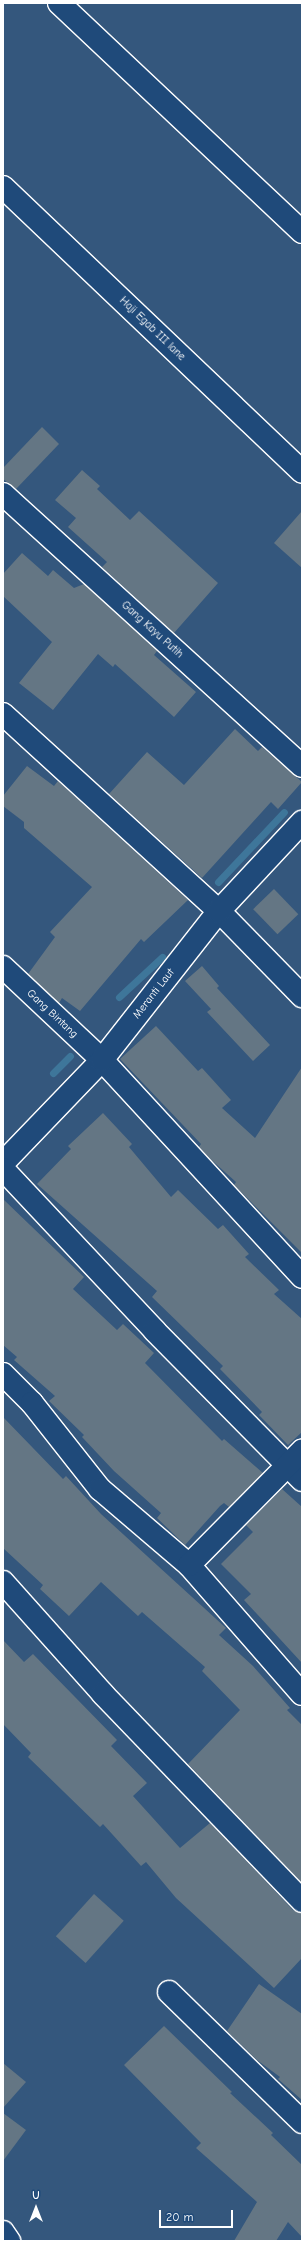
<!DOCTYPE html>
<style>
body{margin:0}
#map{position:relative;width:305px;height:2244px;overflow:hidden;background:#34577d;font-family:"Comic Neue",sans-serif}
div>[style]{position:absolute}
.stream>*{height:7px;margin:-3.5px;padding:0 3.5px;transform-origin:3.5px;border-radius:3.5px;background:#3e769a}
.building>*{inset:0;background:#647684;transform-origin:0 0}
.roads{filter:drop-shadow(1px 0 #fff) drop-shadow(-1px 0 #fff) drop-shadow(0 1px #fff) drop-shadow(0 -1px #fff)}
.minor>*{height:22px;margin:-11px;padding:0 11px;transform-origin:11px;border-radius:11px;background:#1f4a7a}
span{translate:-50% -50%;white-space:nowrap;text-align:center;line-height:1.15;-webkit-text-stroke:3.5px #1f4a7a;paint-order:stroke}
.street-label{font-size:11px;color:#fff}
.frame{position:absolute;inset:0;border:4px solid #fff;pointer-events:none}
.north{position:absolute;left:16px;top:2188px;width:40px;height:40px;-webkit-text-stroke:3px #1f4a7a;paint-order:stroke;rotate:0deg;font-size:11px;font-weight:700;line-height:16px;text-align:center;color:#fff}
.north::after{content:'';display:block;margin:auto;width:14px;height:18px;background:#fff;clip-path:polygon(50% 0,100% 100%,50% 72%,0 100%)}
.scale{position:absolute;left:159px;top:2210px;width:74px;height:18px;box-sizing:border-box;border:2px solid #fff;border-top:0;padding-left:5px;font-size:12px;line-height:14px;white-space:nowrap;color:#fff;-webkit-text-stroke:3px #1f4a7a;paint-order:stroke}
</style>
<div id="map">
<div class="stream">
<div style="left:218px;top:882px;width:96px;rotate:-46.7deg"></div>
<div style="left:119px;top:997px;width:59px;rotate:-42.9deg"></div>
<div style="left:53px;top:1073px;width:24px;rotate:-45deg"></div>
</div>
<div class="building">
<div style="clip-path:polygon(42px 427px,59px 444px,16px 489px,3px 479px,3px 468px)"></div>
<div style="clip-path:polygon(82px 470px,100px 486px,97px 489px,130px 520px,139px 511px,218px 583px,174px 633px,102px 567px,107px 562px,68px 527px,76px 518px,55px 500px)"></div>
<div style="clip-path:polygon(302px 511px,302px 568px,274px 543px)"></div>
<div style="clip-path:polygon(22px 553px,48px 576px,53px 570px,74px 588px,84px 584px,157px 651px,154px 655px,196px 692px,174px 717px,115px 664px,113px 667px,98px 654px,53px 710px,19px 683px,52px 642px,3px 596px,3px 574px)"></div>
<div style="clip-path:polygon(235px 729px,258px 751px,262px 747px,302px 782px,278px 809px,271px 802px,202px 878px,109px 794px,147px 752px,184px 785px)"></div>
<div style="clip-path:polygon(27px 766px,54px 786px,58px 781px,188px 900px,144px 942px,141px 939px,80px 1011px,62px 998px,59px 1003px,28px 974px,55px 937px,50px 932px,92px 887px,24px 828px,24px 822px,3px 806px,3px 796px)"></div>
<div style="left:274px;top:889px;width:35px;height:29px;rotate:46deg"></div>
<div style="clip-path:polygon(202px 966px,219px 986px,217px 988px,270px 1045px,253px 1061px,207px 1012px,211px 1009px,185px 981px)"></div>
<div style="clip-path:polygon(156px 1026px,198px 1071px,202px 1068px,231px 1100px,222px 1108px,255px 1138px,302px 1067px,302px 1253px,234px 1185px,236px 1182px,207px 1156px,199px 1147px,201px 1144px,120px 1059px)"></div>
<div style="clip-path:polygon(103px 1113px,132px 1144px,129px 1147px,171px 1197px,178px 1190px,218px 1229px,223px 1225px,249px 1254px,245px 1257px,279px 1290px,274px 1294px,302px 1319px,302px 1432px,288px 1445px,259px 1415px,262px 1412px,220px 1369px,223px 1366px,152px 1297px,157px 1291px,37px 1184px,71px 1149px,68px 1146px)"></div>
<div style="clip-path:polygon(3px 1199px,84px 1277px,73px 1289px,117px 1330px,123px 1324px,154px 1353px,145px 1363px,222px 1441px,224px 1439px,263px 1473px,229px 1507px,224px 1503px,220px 1506px,185px 1545px,157px 1518px,161px 1513px,114px 1471px,82px 1437px,84px 1435px,49px 1401px,55px 1396px,14px 1360px,17px 1357px,3px 1345px)"></div>
<div style="clip-path:polygon(3px 1417px,63px 1479px,66px 1476px,101px 1514px,226px 1628px,219px 1635px,253px 1666px,290px 1708px,287px 1710px,302px 1725px,302px 1883px,188px 1764px,240px 1710px,202px 1671px,205px 1667px,142px 1612px,138px 1616px,101px 1582px,69px 1616px,40px 1589px,43px 1585px,3px 1548px)"></div>
<div style="clip-path:polygon(282px 1489px,302px 1507px,302px 1663px,244px 1600px,251px 1594px,221px 1564px,253px 1532px,246px 1525px)"></div>
<div style="clip-path:polygon(3px 1640px,24px 1662px,33px 1654px,117px 1740px,111px 1746px,147px 1783px,133px 1796px,180px 1848px,210px 1823px,293px 1910px,302px 1913px,302px 1958px,274px 1988px,176px 1898px,146px 1862px,141px 1866px,103px 1824px,100px 1827px,28px 1757px,31px 1753px,3px 1724px)"></div>
<div style="left:94px;top:1894px;width:40px;height:57px;rotate:42deg"></div>
<div style="clip-path:polygon(259px 1984px,302px 2014px,302px 2100px,278px 2079px,280px 2077px,257px 2060px,227px 2031px)"></div>
<div style="clip-path:polygon(164px 2026px,232px 2092px,230px 2093px,273px 2133px,271px 2135px,302px 2165px,302px 2237px,288px 2222px,276px 2241px,234px 2241px,257px 2202px,196px 2148px,201px 2143px,124px 2065px)"></div>
<div style="clip-path:polygon(3px 2063px,26px 2082px,3px 2108px)"></div>
<div style="clip-path:polygon(3px 2113px,26px 2130px,3px 2161px)"></div>
</div>
<div class="roads">
<div class="minor">
<div style="left:59px;top:3px;width:334px;rotate:43.3deg"></div>
<div style="left:3px;top:187px;width:413px;rotate:43.6deg"></div>
<div style="left:3px;top:494px;width:404px;rotate:42.3deg"></div>
<div style="left:3px;top:714px;width:292px;rotate:42.4deg"></div>
<div style="left:219px;top:911px;width:119px;rotate:45.7deg"></div>
<div style="left:3px;top:967px;width:136px;rotate:43.2deg"></div>
<div style="left:102px;top:1060px;width:295px;rotate:47.3deg"></div>
<div style="left:3px;top:1163px;width:143px;rotate:-46.1deg"></div>
<div style="left:102px;top:1060px;width:189px;rotate:-51.9deg"></div>
<div style="left:219px;top:911px;width:122px;rotate:-47deg"></div>
<div style="left:3px;top:1169px;width:222px;rotate:46.8deg"></div>
<div style="left:155px;top:1331px;width:209px;rotate:45.4deg"></div>
<div style="left:3px;top:1374px;width:41px;rotate:45deg"></div>
<div style="left:32px;top:1403px;width:110px;rotate:51.7deg"></div>
<div style="left:100px;top:1489px;width:117px;rotate:40.5deg"></div>
<div style="left:189px;top:1565px;width:171px;rotate:48.8deg"></div>
<div style="left:189px;top:1565px;width:161px;rotate:-45.3deg"></div>
<div style="left:3px;top:1582px;width:150px;rotate:48.2deg"></div>
<div style="left:103px;top:1694px;width:287px;rotate:46.1deg"></div>
<div style="left:169px;top:1992px;width:186px;rotate:44.3deg"></div>
<div style="left:3px;top:2232px;width:11px;rotate:56deg"></div>
</div>
</div>
<div class="street-label">
<span style="left:152px;top:329px;rotate:44deg">Haji Egab III lane</span>
<span style="left:152px;top:630px;rotate:42deg">Gang Kayu Putih</span>
<span style="left:154px;top:994px;rotate:-52deg">Meranti Laut</span>
<span style="left:52px;top:1014px;rotate:43deg">Gang Bintang</span>
</div>
<div class="frame"></div>
<div class="north">U</div>
<div class="scale">20 m</div>
</div>
